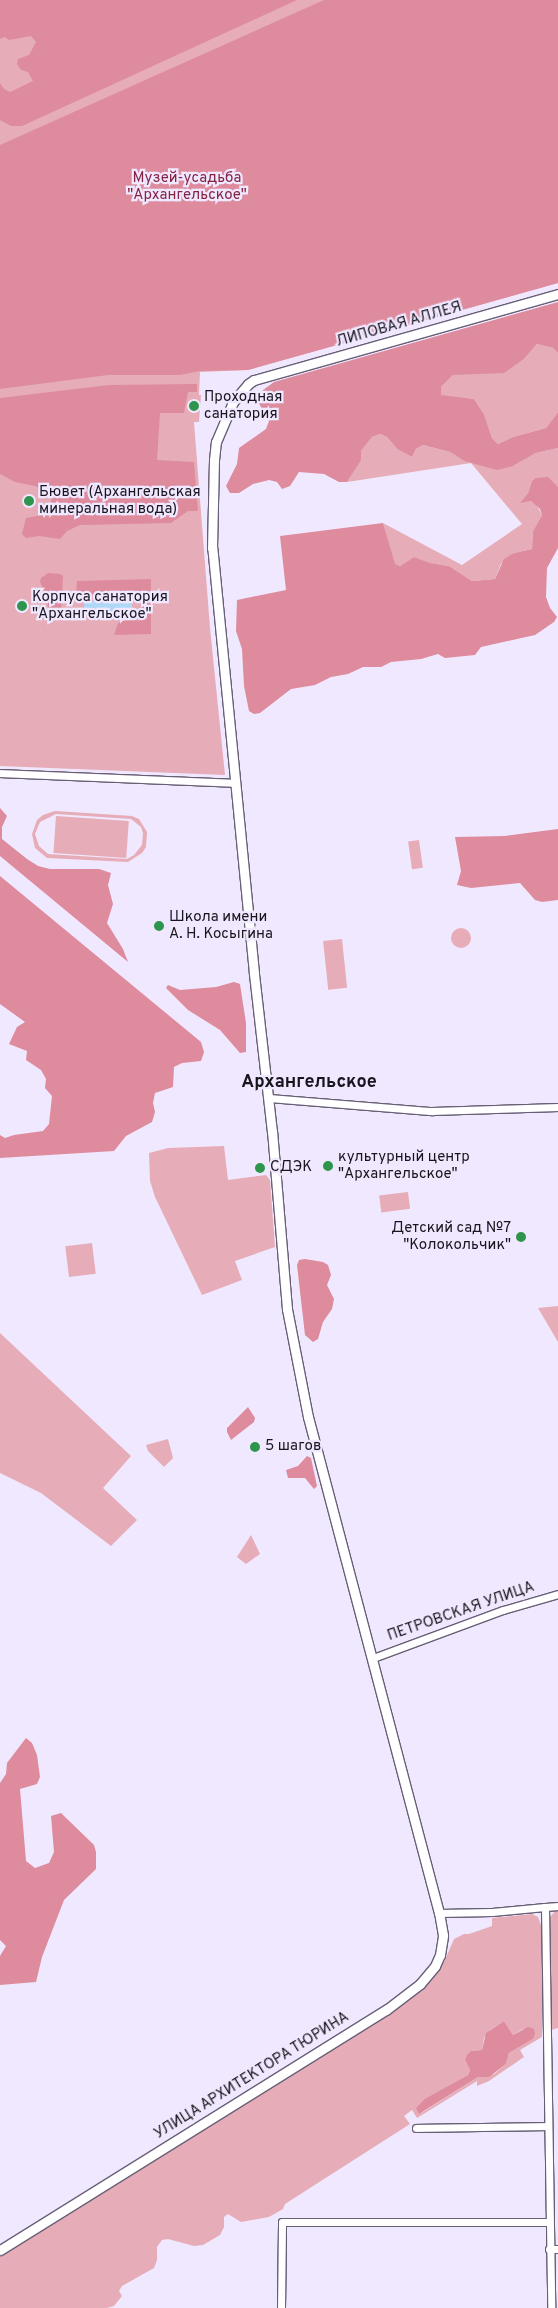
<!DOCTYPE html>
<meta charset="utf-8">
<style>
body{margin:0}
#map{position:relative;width:558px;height:2308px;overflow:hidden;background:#f0e8fe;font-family:Overpass,sans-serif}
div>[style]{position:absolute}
.green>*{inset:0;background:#e6adb8;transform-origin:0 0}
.round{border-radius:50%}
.forest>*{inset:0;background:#dd8b9d}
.water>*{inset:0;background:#afd7f6;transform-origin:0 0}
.roads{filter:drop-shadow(1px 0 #685f76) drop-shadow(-1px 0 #685f76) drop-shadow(0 1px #685f76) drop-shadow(0 -1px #685f76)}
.minor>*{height:7px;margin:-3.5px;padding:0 3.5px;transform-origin:3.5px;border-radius:3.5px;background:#fff}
.tertiary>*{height:9px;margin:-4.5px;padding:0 4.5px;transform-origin:4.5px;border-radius:4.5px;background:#fff}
.dots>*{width:14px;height:14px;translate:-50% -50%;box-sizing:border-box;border:2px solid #f0e8fe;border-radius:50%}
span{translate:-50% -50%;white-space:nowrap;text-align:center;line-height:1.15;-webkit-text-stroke:4.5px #f0e8fe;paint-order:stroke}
.park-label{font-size:15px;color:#842442}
.street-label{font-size:15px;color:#19151e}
.poi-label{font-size:15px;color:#19151e}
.left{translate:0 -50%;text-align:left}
.right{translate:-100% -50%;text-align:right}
.quarter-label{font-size:18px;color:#19151e;font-weight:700}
</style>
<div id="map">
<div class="green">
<div style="clip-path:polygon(0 0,558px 0,558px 283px,248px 370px,200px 372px,199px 395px,201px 395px,199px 422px,194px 422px,210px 628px,225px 775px,0 766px)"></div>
<div style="clip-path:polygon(537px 344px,553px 348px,558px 353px,558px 412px,546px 428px,513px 437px,498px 444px,492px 438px,484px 414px,474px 399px,441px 396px,441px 387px,453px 375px,525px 358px)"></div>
<div style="clip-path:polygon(380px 434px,387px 437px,397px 449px,412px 457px,416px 449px,423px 445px,450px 452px,464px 461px,513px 466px,536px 453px,558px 448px,558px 487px,532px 481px,528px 493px,521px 502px,531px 501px,536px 504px,542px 515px,533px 531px,532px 549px,514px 553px,501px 564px,495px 579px,472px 581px,449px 566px,429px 563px,414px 557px,400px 566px,394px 564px,383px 523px,462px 565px,522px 524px,471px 463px,347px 482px,360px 460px,361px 451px,372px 437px)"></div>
<div style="clip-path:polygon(evenodd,55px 811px,132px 816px,139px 819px,147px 832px,146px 847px,142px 853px,128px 862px,47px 858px,35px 848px,32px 834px,37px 820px,43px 815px,55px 811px,56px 814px,131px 819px,141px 827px,143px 833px,142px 845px,134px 855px,127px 859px,48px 854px,39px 846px,35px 834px,40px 822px,56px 814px)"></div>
<div style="left:56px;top:816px;width:73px;height:37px;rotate:4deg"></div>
<div style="left:419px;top:840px;width:28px;height:11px;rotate:82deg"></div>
<div class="round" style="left:451px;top:928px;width:20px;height:20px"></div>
<div style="left:342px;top:939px;width:49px;height:19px;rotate:84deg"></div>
<div style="clip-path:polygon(224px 1146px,228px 1180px,266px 1175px,270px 1180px,275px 1247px,235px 1261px,242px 1280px,202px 1295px,155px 1197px,150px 1181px,149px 1153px,168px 1148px)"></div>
<div style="left:408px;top:1192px;width:17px;height:29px;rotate:83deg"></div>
<div style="left:92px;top:1243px;width:31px;height:27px;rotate:83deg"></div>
<div style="clip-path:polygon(558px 1306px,558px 1342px,538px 1308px)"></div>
<div style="clip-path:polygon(0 1333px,131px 1456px,103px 1488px,137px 1520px,111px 1546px,41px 1493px,0 1473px)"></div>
<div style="clip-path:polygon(168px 1439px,173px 1458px,164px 1467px,148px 1451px,146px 1445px)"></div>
<div style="clip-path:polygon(251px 1535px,260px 1554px,246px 1564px,237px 1557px)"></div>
<div style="clip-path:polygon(558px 1908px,558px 2028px,551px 2030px,550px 1917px)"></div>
<div style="clip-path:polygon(evenodd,532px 1914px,538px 1917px,542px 1928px,542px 2037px,520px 2050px,524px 2057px,489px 2081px,477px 2086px,477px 2081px,417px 2118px,412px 2110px,404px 2116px,410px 2124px,285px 2204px,283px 2209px,269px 2217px,241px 2222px,228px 2214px,224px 2217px,224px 2227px,220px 2235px,203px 2245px,194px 2246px,168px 2239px,162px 2240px,157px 2247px,157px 2260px,154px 2268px,122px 2286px,119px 2291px,122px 2296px,114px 2306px,107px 2308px,0 2308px,0 2256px,13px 2246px,413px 1997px,428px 1982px,444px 1962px,454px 1939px,464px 1934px,469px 1934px,492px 1926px,492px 1918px,532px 1914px,504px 2021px,513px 2035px,523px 2029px,533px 2039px,509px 2053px,506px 2064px,494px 2074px,478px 2077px,420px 2114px,449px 2086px,468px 2075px,470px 2070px,465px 2060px,471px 2051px,482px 2050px,484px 2038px,490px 2030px,504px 2021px)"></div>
</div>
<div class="forest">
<div style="clip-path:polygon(0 0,297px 0,22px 126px,11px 126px,0 120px,0 83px,4px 89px,10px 92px,33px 81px,28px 72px,21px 70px,17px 64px,18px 59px,29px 55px,36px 42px,31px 36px,9px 40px,5px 37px,0 39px)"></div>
<div style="clip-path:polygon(324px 0,558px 0,558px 283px,248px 370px,200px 371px,180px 375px,108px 375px,0 389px,0 145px)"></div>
<div style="clip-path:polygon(558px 302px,558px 353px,553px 348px,537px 344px,525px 358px,504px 373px,453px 375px,441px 387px,441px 395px,474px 399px,484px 414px,492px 438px,498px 444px,513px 437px,546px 428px,558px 412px,558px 448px,536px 453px,513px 466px,497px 470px,464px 461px,450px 452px,423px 445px,416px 449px,412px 457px,397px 449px,387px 437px,380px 434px,372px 437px,361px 451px,361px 460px,347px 482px,339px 482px,324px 474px,299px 472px,290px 486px,282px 489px,277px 482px,269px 480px,253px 484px,239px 493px,230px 493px,226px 486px,237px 464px,239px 448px,266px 429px,269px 421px,257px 400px,259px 393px,274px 382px)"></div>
<div style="clip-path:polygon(197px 384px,197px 392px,188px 392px,184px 413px,160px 413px,157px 460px,194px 462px,198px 511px,188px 511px,171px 523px,80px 525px,67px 531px,60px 539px,39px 536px,26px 538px,22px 534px,26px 518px,42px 515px,50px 510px,52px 505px,50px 494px,35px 486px,15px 482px,0 474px,0 398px,109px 385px)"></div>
<div style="clip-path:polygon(548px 477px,558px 487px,558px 548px,547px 568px,546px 597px,550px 608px,557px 617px,554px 622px,535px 635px,481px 647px,475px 655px,445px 658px,438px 654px,421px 659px,391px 662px,381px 667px,363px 667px,348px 674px,331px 677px,315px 685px,291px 689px,260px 713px,254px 714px,249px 711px,244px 686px,242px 649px,236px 631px,237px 600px,286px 590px,280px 536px,383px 523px,395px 564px,400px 566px,414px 557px,430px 563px,449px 566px,472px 581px,495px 579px,504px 559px,514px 553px,532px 549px,533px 531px,542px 515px,540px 509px,531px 501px,520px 503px,528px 493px,532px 481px,536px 478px)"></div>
<div style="clip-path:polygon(48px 573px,60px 574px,63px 576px,61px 611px,54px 615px,48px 609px,47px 597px,40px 582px,41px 578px)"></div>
<div style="clip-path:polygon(151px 579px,151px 634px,114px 635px,118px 623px,129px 619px,140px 621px,142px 594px,76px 594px,77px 581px)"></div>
<div style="clip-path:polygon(0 808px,7px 816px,2px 827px,2px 839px,27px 859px,38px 866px,50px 869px,99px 869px,111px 873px,108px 885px,113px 904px,107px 923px,123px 949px,128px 962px,0 856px)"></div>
<div style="clip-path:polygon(558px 829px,558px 900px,542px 902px,535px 900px,520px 883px,471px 888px,457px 885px,461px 871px,455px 837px,505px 836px)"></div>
<div style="clip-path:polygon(0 876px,201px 1042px,204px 1052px,201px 1061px,182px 1063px,174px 1067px,173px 1087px,155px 1093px,153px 1103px,155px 1112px,152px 1122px,126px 1136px,114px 1151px,0 1158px,0 1135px,5px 1138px,14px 1135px,43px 1131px,49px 1124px,52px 1096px,45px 1088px,46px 1079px,41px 1070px,26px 1060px,27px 1051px,9px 1044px,17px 1027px,25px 1022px,0 1004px)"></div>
<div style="clip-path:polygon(234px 982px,240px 984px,246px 1023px,246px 1052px,240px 1053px,220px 1030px,188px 1010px,166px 988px,168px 985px,180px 990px,216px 987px)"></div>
<div style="clip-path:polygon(305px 1259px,323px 1262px,328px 1265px,331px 1275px,327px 1285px,334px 1299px,332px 1309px,323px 1322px,318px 1339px,313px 1342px,305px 1335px,297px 1265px,299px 1260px)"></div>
<div style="clip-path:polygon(248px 1407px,255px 1418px,254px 1422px,231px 1440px,227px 1432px,227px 1428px)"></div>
<div style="clip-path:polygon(307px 1456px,311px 1458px,317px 1486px,314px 1489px,305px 1478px,288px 1478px,286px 1470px,298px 1466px)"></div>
<div style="clip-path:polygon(26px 1738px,32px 1743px,37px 1755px,40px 1777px,37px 1784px,20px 1789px,26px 1861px,35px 1868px,49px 1863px,54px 1852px,51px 1816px,61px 1813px,94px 1845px,96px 1852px,96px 1869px,64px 1900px,42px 1957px,36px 1982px,0 1985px,0 1956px,6px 1946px,0 1940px,0 1783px,6px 1774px,7px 1763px)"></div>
<div style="clip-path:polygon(504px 2021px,513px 2035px,528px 2027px,534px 2029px,535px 2034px,533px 2039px,509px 2053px,506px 2064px,489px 2077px,478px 2077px,419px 2114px,416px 2108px,425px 2099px,468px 2075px,470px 2070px,465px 2060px,467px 2055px,471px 2051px,482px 2050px,486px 2033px)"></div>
</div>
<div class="water">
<div style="left:84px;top:601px;width:48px;height:12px"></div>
</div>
<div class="roads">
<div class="minor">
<div style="left:0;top:773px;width:235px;rotate:2.4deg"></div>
<div style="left:269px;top:1098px;width:164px;rotate:4.6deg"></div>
<div style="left:432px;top:1111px;width:126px;rotate:-1.8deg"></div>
<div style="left:373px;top:1658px;width:139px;rotate:-20.3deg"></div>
<div style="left:503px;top:1610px;width:57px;rotate:-16.2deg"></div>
<div style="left:545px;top:1907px;width:13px;rotate:-4deg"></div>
<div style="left:439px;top:1913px;width:53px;rotate:-1.1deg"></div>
<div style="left:492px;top:1912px;width:53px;rotate:-5.4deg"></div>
<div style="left:545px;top:1907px;width:401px;rotate:89.1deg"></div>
<div style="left:416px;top:2128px;width:131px;rotate:-0.9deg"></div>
<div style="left:549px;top:2249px;width:9px"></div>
<div style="left:281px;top:2308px;width:86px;rotate:-89.3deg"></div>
<div style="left:282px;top:2222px;width:267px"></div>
</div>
<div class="tertiary">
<div style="left:0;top:2250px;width:455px;rotate:-31.9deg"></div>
<div style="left:386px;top:2010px;width:43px;rotate:-37.4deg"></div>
<div style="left:420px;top:1984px;width:23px;rotate:-50deg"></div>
<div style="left:435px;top:1966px;width:12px;rotate:-66deg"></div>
<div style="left:440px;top:1955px;width:20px;rotate:-81deg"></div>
<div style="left:443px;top:1935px;width:22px;rotate:-100deg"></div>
<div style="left:439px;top:1913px;width:513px;rotate:-104.79deg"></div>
<div style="left:308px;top:1417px;width:110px;rotate:-101deg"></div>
<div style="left:287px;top:1309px;width:178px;rotate:-94.8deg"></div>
<div style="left:272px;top:1132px;width:160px;rotate:-96.5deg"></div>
<div style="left:254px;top:973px;width:427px;rotate:-95.6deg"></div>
<div style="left:212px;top:548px;width:88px;rotate:-88.7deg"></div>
<div style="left:214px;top:460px;width:18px;rotate:-84deg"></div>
<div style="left:216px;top:442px;width:43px;rotate:-67deg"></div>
<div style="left:233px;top:402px;width:23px;rotate:-50deg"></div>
<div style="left:248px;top:384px;width:7px;rotate:-34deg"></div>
<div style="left:254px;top:380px;width:316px;rotate:-15.8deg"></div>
</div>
</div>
<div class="dots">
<div style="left:194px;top:406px;background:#2e954c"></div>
<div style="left:29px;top:501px;background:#2e954c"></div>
<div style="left:22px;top:606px;background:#2e954c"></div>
<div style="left:159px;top:926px;background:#2e954c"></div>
<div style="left:328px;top:1166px;background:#2e954c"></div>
<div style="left:260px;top:1168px;background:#2e954c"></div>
<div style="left:521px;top:1237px;background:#2e954c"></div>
<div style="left:255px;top:1447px;background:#2e954c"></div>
</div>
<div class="park-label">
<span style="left:187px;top:187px">Музей-усадьба<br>"Архангельское"</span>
</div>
<div class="street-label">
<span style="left:399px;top:325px;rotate:-16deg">ЛИПОВАЯ АЛЛЕЯ</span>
<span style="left:461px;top:1612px;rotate:-19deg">ПЕТРОВСКАЯ УЛИЦА</span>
<span style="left:252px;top:2076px;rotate:-32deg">УЛИЦА АРХИТЕКТОРА ТЮРИНА</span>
</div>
<div class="poi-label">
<span class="left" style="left:204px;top:406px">Проходная<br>санатория</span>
<span class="left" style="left:39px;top:501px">Бювет (Архангельская<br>минеральная вода)</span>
<span class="left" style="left:32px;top:606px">Корпуса санатория<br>"Архангельское"</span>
<span class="left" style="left:169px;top:926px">Школа имени<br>А. Н. Косыгина</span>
<span class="left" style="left:338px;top:1166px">культурный центр<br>"Архангельское"</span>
<span class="left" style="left:270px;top:1168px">СДЭК</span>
<span class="right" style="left:511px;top:1237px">Детский сад №7<br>"Колокольчик"</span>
<span class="left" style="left:265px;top:1447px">5 шагов</span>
</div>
<div class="quarter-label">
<span style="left:309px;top:1083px">Архангельское</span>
</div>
</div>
